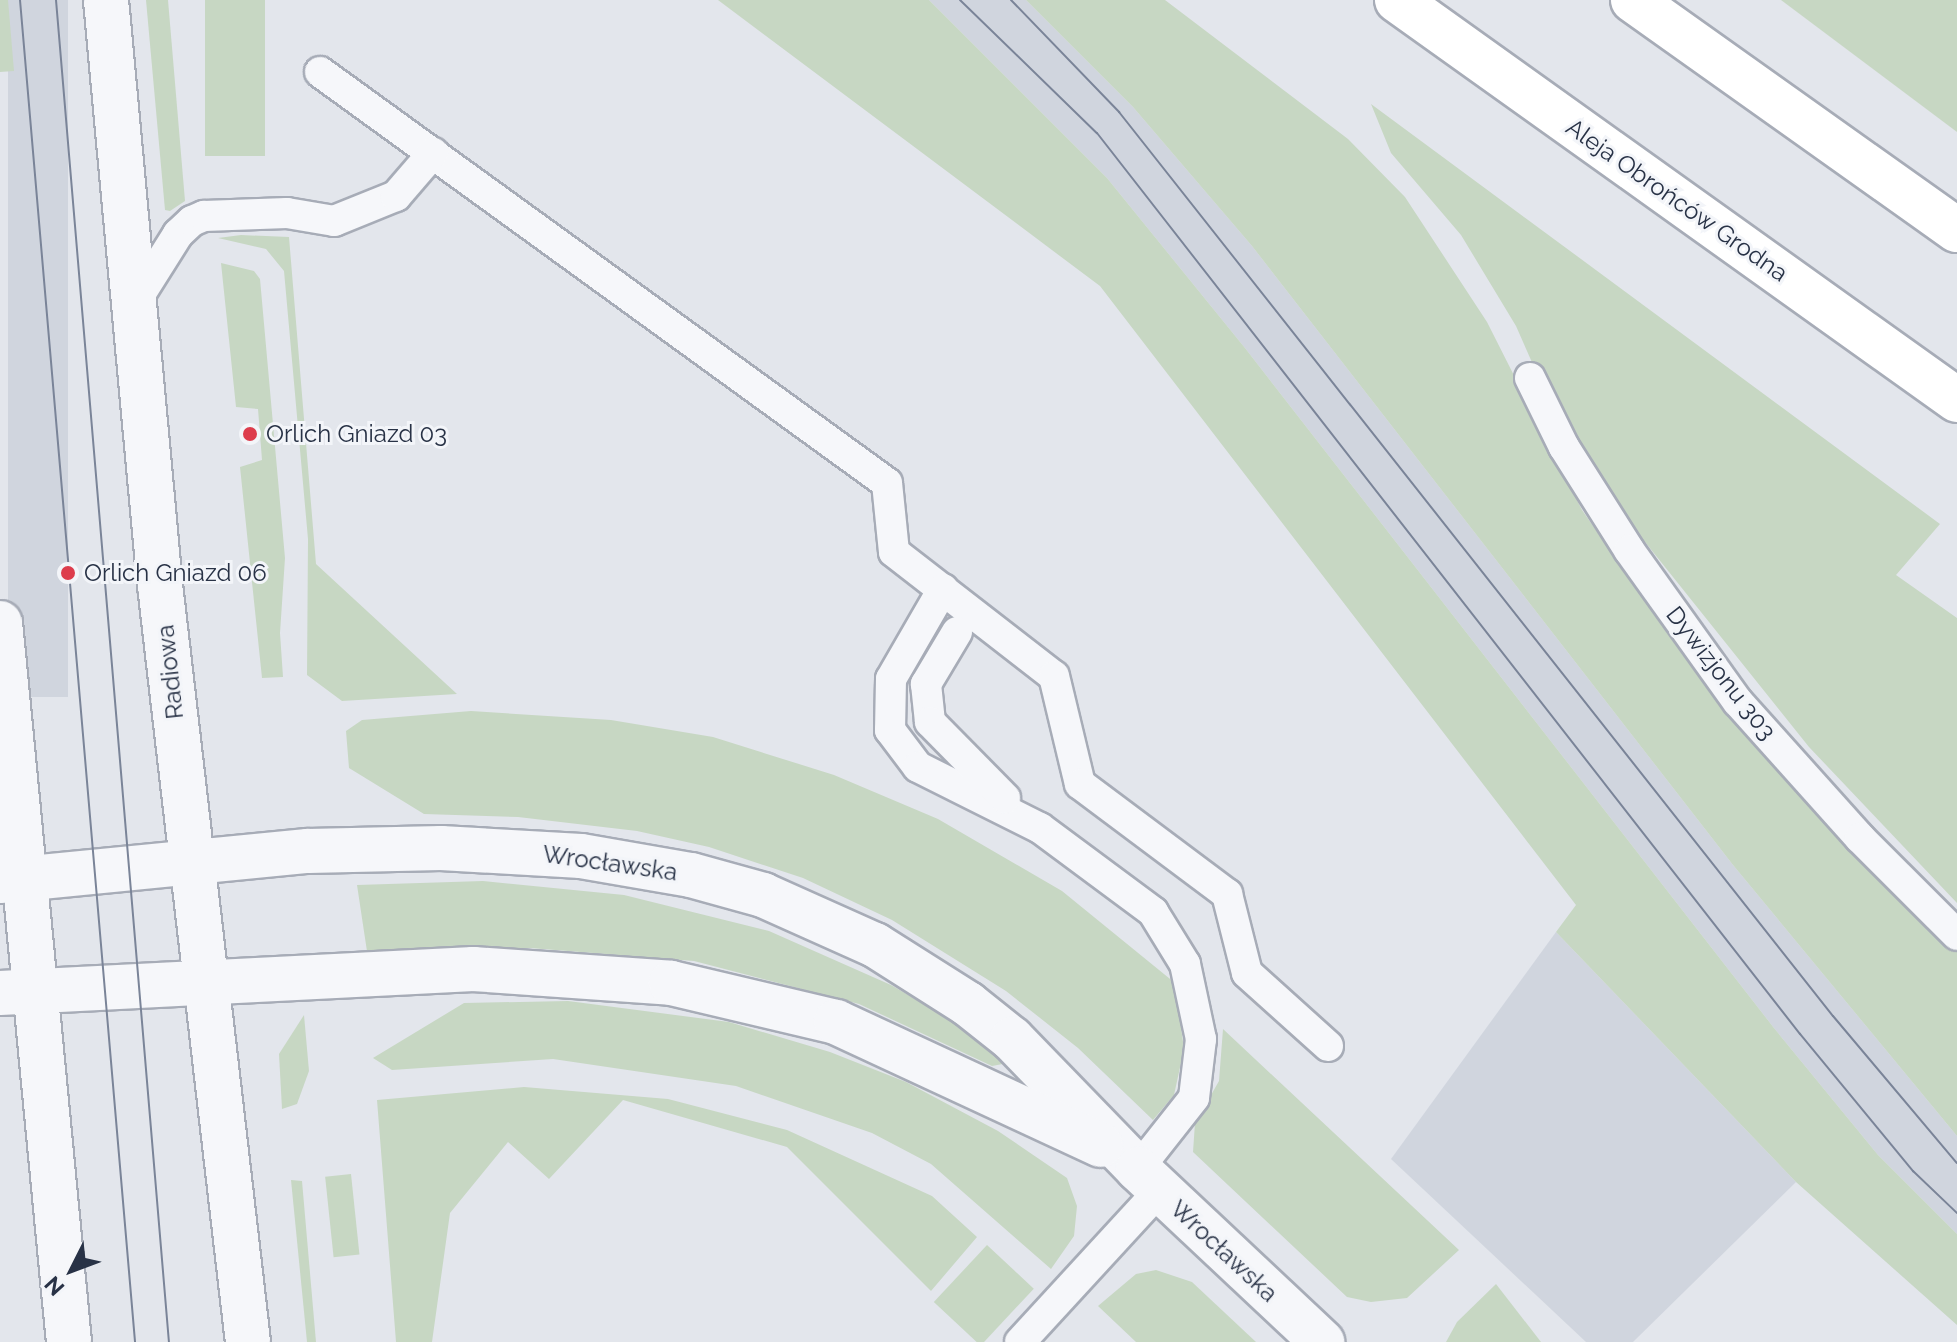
<!DOCTYPE html>
<meta charset="utf-8">
<style>
body{margin:0}
#map{position:relative;width:1957px;height:1342px;overflow:hidden;background:#e3e6ec;font-family:Raleway,sans-serif}
div>[style]{position:absolute}
.built>*{inset:0;background:#d0d5de;transform-origin:0 0}
.green>*{inset:0;background:#c7d7c3;transform-origin:0 0}
.roads{filter:drop-shadow(2px 0 #a7acb7) drop-shadow(-2px 0 #a7acb7) drop-shadow(0 2px #a7acb7) drop-shadow(0 -2px #a7acb7)}
.service>*{height:30px;margin:-15px;padding:0 15px;transform-origin:15px;border-radius:15px;background:#f6f7fa}
.tertiary>*{height:44px;margin:-22px;padding:0 22px;transform-origin:22px;border-radius:22px;background:#f6f7fa}
.motorway>*{height:44px;margin:-22px;padding:0 22px;transform-origin:22px;border-radius:22px;background:#fff}
.tram>*{height:2px;margin:-1px;padding:0 1px;transform-origin:1px;border-radius:1px;background:#7a8498}
.dots>*{width:22px;height:22px;translate:-50% -50%;box-sizing:border-box;border:4px solid #f3f5f9;border-radius:50%}
span{translate:-50% -50%;white-space:nowrap;text-align:center;line-height:1.15;-webkit-text-stroke:6px #f3f5f9;paint-order:stroke}
.street-label{font-size:24px;color:#283246}
.poi-label{font-size:24px;color:#283246}
.left{translate:0 -50%;text-align:left}
.north{position:absolute;left:32px;top:1230px;width:80px;height:80px;-webkit-text-stroke:6px #f3f5f9;paint-order:stroke;rotate:228deg;font-size:22px;font-weight:700;line-height:32px;text-align:center;color:#283246}
.north::after{content:'';display:block;margin:auto;width:28px;height:36px;background:#283246;clip-path:polygon(50% 0,100% 100%,50% 72%,0 100%)}
</style>
<div id="map">
<div class="built">
<div style="left:8px;top:0;width:60px;height:697px"></div>
<div style="clip-path:polygon(929px 0,1026px 0,1133px 107px,1252px 246px,1733px 865px,1957px 1136px,1957px 1234px,1878px 1155px,1774px 1028px,1245px 348px,1107px 178px)"></div>
<div style="clip-path:polygon(1556px 932px,1796px 1182px,1633px 1342px,1586px 1342px,1391px 1159px)"></div>
</div>
<div class="green">
<div style="clip-path:polygon(0 0,8px 0,14px 71px,0 72px)"></div>
<div style="clip-path:polygon(146px 0,168px 0,185px 201px,170px 211px,165px 210px)"></div>
<div style="left:205px;top:0;width:60px;height:156px"></div>
<div style="clip-path:polygon(718px 0,929px 0,1107px 178px,1245px 348px,1774px 1028px,1878px 1155px,1957px 1234px,1957px 1325px,1796px 1182px,1556px 932px,1576px 905px,1100px 286px)"></div>
<div style="clip-path:polygon(1026px 0,1165px 0,1348px 139px,1405px 197px,1487px 322px,1582px 510px,1647px 604px,1735px 716px,1957px 948px,1957px 1136px,1733px 865px,1252px 246px,1133px 107px)"></div>
<div style="clip-path:polygon(1781px 0,1957px 0,1957px 132px)"></div>
<div style="clip-path:polygon(1371px 104px,1940px 524px,1896px 575px,1957px 618px,1957px 903px,1809px 747px,1609px 497px,1538px 376px,1516px 326px,1461px 235px,1391px 153px)"></div>
<div style="clip-path:polygon(241px 235px,289px 237px,316px 564px,457px 694px,342px 701px,307px 675px,308px 539px,284px 271px,266px 249px,218px 238px)"></div>
<div style="clip-path:polygon(221px 263px,254px 271px,260px 279px,285px 558px,280px 633px,283px 677px,262px 678px,240px 467px,262px 460px,258px 409px,236px 407px)"></div>
<div style="clip-path:polygon(471px 711px,611px 720px,713px 737px,834px 775px,938px 819px,1062px 891px,1175px 983px,1184px 1049px,1174px 1095px,1153px 1120px,1078px 1048px,1006px 991px,892px 920px,803px 878px,709px 847px,637px 831px,518px 817px,424px 814px,349px 768px,346px 731px,362px 720px)"></div>
<div style="clip-path:polygon(483px 881px,624px 895px,769px 931px,891px 985px,982px 1038px,1008px 1063px,992px 1066px,859px 1004px,694px 961px,530px 948px,442px 949px,368px 958px,357px 885px)"></div>
<div style="clip-path:polygon(568px 1001px,729px 1022px,830px 1052px,906px 1082px,998px 1131px,1067px 1178px,1077px 1206px,1074px 1236px,1051px 1269px,931px 1164px,872px 1133px,736px 1086px,553px 1059px,392px 1070px,373px 1058px,464px 1003px)"></div>
<div style="clip-path:polygon(304px 1015px,309px 1071px,297px 1104px,282px 1109px,279px 1054px)"></div>
<div style="clip-path:polygon(1223px 1029px,1459px 1250px,1407px 1298px,1371px 1302px,1347px 1297px,1193px 1152px,1195px 1123px,1219px 1081px)"></div>
<div style="clip-path:polygon(524px 1087px,668px 1099px,787px 1130px,932px 1196px,977px 1237px,931px 1291px,787px 1147px,623px 1100px,549px 1179px,508px 1142px,450px 1213px,432px 1342px,396px 1342px,377px 1100px)"></div>
<div style="left:351px;top:1174px;width:81px;height:26px;rotate:84deg"></div>
<div style="clip-path:polygon(291px 1180px,302px 1181px,316px 1342px,307px 1342px)"></div>
<div style="left:987px;top:1245px;width:64px;height:78px;rotate:43deg"></div>
<div style="clip-path:polygon(1156px 1270px,1192px 1282px,1256px 1342px,1136px 1342px,1098px 1306px,1136px 1274px)"></div>
<div style="clip-path:polygon(1496px 1284px,1541px 1342px,1446px 1342px,1457px 1322px)"></div>
</div>
<div class="roads">
<div class="service">
<div style="left:320px;top:72px;width:700px;rotate:35.94deg"></div>
<div style="left:887px;top:483px;width:69px;rotate:84.2deg"></div>
<div style="left:894px;top:552px;width:202px;rotate:37.8deg"></div>
<div style="left:1054px;top:676px;width:111px;rotate:76.5deg"></div>
<div style="left:1080px;top:784px;width:184px;rotate:36.8deg"></div>
<div style="left:1227px;top:894px;width:81px;rotate:75.8deg"></div>
<div style="left:1247px;top:973px;width:109px;rotate:42deg"></div>
<div style="left:134px;top:304px;width:83px;rotate:-57.8deg"></div>
<div style="left:178px;top:234px;width:19px;rotate:-43deg"></div>
<div style="left:192px;top:221px;width:13px;rotate:-23deg"></div>
<div style="left:204px;top:216px;width:83px;rotate:-2.1deg"></div>
<div style="left:287px;top:213px;width:48px;rotate:9.7deg"></div>
<div style="left:334px;top:221px;width:67px;rotate:-22deg"></div>
<div style="left:396px;top:196px;width:57px;rotate:-49.3deg"></div>
<div style="left:1530px;top:378px;width:77px;rotate:63.8deg"></div>
<div style="left:1564px;top:447px;width:122px;rotate:57.7deg"></div>
<div style="left:1629px;top:550px;width:187px;rotate:54.4deg"></div>
<div style="left:1738px;top:702px;width:183px;rotate:48.1deg"></div>
<div style="left:1860px;top:838px;width:137px;rotate:45deg"></div>
<div style="left:943px;top:589px;width:104px;rotate:120deg"></div>
<div style="left:891px;top:679px;width:51px;rotate:91.1deg"></div>
<div style="left:890px;top:730px;width:46px;rotate:52.9deg"></div>
<div style="left:918px;top:767px;width:136px;rotate:26.6deg"></div>
<div style="left:1040px;top:828px;width:141px;rotate:36.6deg"></div>
<div style="left:1153px;top:912px;width:61px;rotate:58.4deg"></div>
<div style="left:1185px;top:964px;width:77px;rotate:78deg"></div>
<div style="left:1201px;top:1039px;width:59px;rotate:96.8deg"></div>
<div style="left:1194px;top:1098px;width:90px;rotate:128.3deg"></div>
<div style="left:957px;top:632px;width:61px;rotate:120.8deg"></div>
<div style="left:926px;top:684px;width:38px;rotate:84deg"></div>
<div style="left:930px;top:722px;width:107px;rotate:45.4deg"></div>
<div style="left:1020px;top:1342px;width:207px;rotate:-47.4deg"></div>
</div>
<div class="tertiary">
<div style="left:106px;top:0;width:587px;rotate:84.73deg"></div>
<div style="left:160px;top:585px;width:762px;rotate:83.37deg"></div>
<div style="left:0;top:623px;width:722px;rotate:84.52deg"></div>
<div style="left:0;top:881px;width:309px;rotate:-5.6deg"></div>
<div style="left:308px;top:851px;width:133px;rotate:-1.3deg"></div>
<div style="left:441px;top:848px;width:140px;rotate:3.3deg"></div>
<div style="left:581px;top:856px;width:112px;rotate:9.8deg"></div>
<div style="left:691px;top:875px;width:75px;rotate:15.5deg"></div>
<div style="left:763px;top:895px;width:123px;rotate:24.1deg"></div>
<div style="left:875px;top:945px;width:110px;rotate:32.4deg"></div>
<div style="left:968px;top:1004px;width:56px;rotate:38.5deg"></div>
<div style="left:1012px;top:1039px;width:181px;rotate:45.9deg"></div>
<div style="left:1138px;top:1169px;width:253px;rotate:43.2deg"></div>
<div style="left:0;top:993px;width:474px;rotate:-2.9deg"></div>
<div style="left:473px;top:969px;width:198px;rotate:4deg"></div>
<div style="left:671px;top:983px;width:170px;rotate:13.3deg"></div>
<div style="left:836px;top:1022px;width:292px;rotate:24.9deg"></div>
</div>
<div class="motorway">
<div style="left:1397px;top:0;width:688px;rotate:35.54deg"></div>
<div style="left:1633px;top:0;width:397px;rotate:35.4deg"></div>
</div>
</div>
<div class="tram">
<div style="left:20px;top:0;width:1347px;rotate:85.1deg"></div>
<div style="left:56px;top:0;width:1347px;rotate:85.19deg"></div>
<div style="left:960px;top:0;width:191px;rotate:44.2deg"></div>
<div style="left:1097px;top:133px;width:1143px;rotate:52.04deg"></div>
<div style="left:1800px;top:1034px;width:178px;rotate:50.5deg"></div>
<div style="left:1913px;top:1171px;width:61px;rotate:43.7deg"></div>
<div style="left:1011px;top:0;width:156px;rotate:46deg"></div>
<div style="left:1119px;top:112px;width:1152px;rotate:51.7deg"></div>
<div style="left:1833px;top:1016px;width:192px;rotate:49.9deg"></div>
</div>
<div class="dots">
<div style="left:250px;top:434px;background:#dd3c4c"></div>
<div style="left:68px;top:573px;background:#dd3c4c"></div>
</div>
<div class="street-label">
<span style="left:1677px;top:200px;rotate:35deg">Aleja Obrońców Grodna</span>
<span style="left:170px;top:672px;rotate:-96deg">Radiowa</span>
<span style="left:1721px;top:673px;rotate:52deg">Dywizjonu 303</span>
<span style="left:610px;top:863px;rotate:8deg">Wrocławska</span>
<span style="left:1224px;top:1251px;rotate:43deg">Wrocławska</span>
</div>
<div class="poi-label">
<span class="left" style="left:266px;top:434px">Orlich Gniazd 03</span>
<span class="left" style="left:84px;top:573px">Orlich Gniazd 06</span>
</div>
<div class="north">N</div>
</div>
